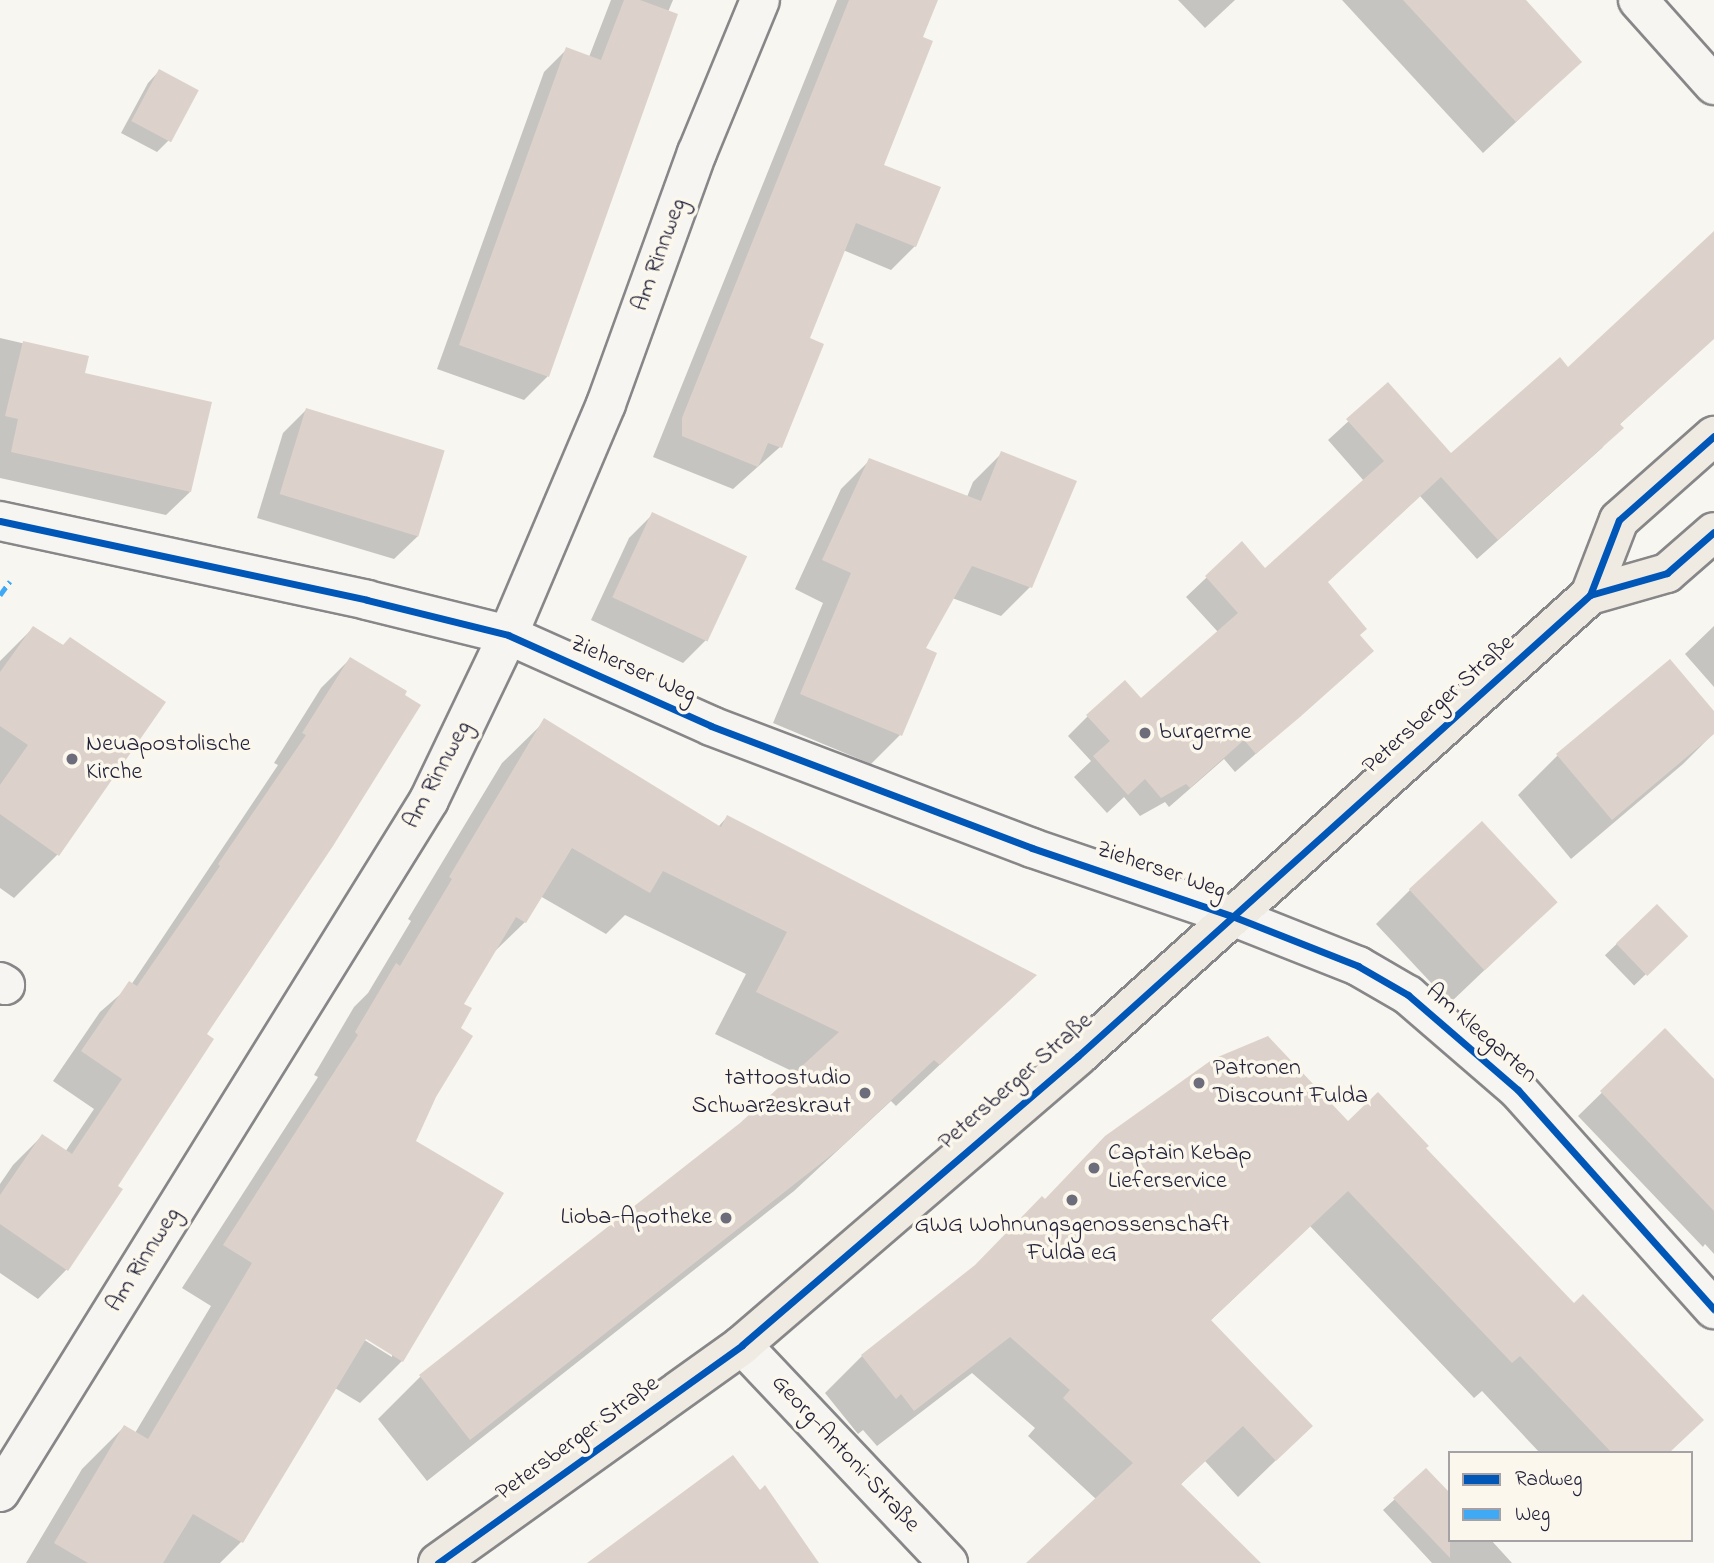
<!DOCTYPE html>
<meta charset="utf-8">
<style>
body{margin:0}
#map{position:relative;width:1714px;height:1563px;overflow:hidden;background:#f8f6f0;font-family:"Indie Flower",sans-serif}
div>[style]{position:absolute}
.shadow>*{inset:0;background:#0003;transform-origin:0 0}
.building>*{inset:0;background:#dcd2cb;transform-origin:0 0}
.roads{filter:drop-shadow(2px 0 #878688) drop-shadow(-2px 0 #878688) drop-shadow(0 2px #878688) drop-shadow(0 -2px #878688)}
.street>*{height:38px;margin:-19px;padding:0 19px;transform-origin:19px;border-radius:19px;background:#f6f5f1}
.secondary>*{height:38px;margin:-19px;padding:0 19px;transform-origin:19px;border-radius:19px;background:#f6f5f1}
.primary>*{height:38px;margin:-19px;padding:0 19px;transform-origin:19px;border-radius:19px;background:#f0ebe2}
.quiet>*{height:5px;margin-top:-2.5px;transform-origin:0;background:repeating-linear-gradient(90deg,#3fa9f5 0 10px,transparent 0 15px)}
.cycleway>*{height:7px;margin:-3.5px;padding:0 3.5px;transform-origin:3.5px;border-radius:3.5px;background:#0057b8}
.dots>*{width:19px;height:19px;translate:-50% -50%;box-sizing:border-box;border:4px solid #fbf7ec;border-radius:50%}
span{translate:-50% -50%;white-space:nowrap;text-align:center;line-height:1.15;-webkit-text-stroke:7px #fbf7ec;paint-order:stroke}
.street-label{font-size:24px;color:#22223b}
.poi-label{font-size:24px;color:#22223b}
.left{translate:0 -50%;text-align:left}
.right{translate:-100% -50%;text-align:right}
.legend{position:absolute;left:1448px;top:1451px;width:245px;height:91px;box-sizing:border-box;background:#fbf7ec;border:2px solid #a4a2a5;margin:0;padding:9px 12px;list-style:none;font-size:21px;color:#22223b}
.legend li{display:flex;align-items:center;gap:14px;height:35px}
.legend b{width:35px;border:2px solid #a4a2a5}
</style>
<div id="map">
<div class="shadow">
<div style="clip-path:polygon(611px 0,673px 0,668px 12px,676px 15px,547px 377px,524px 400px,437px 369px,544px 72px,567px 49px,589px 57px)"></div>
<div style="clip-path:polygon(837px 0,936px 0,920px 38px,882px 165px,915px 246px,891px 270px,843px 250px,808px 339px,780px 447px,733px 489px,653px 457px)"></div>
<div style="clip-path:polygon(1178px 0,1235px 0,1205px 28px)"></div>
<div style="clip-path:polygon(1342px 0,1524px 0,1580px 62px,1483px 153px)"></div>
<div style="clip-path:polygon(159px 71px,169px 140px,157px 152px,121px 133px,148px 83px)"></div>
<div style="clip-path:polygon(1714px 234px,1714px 338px,1619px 425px,1602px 448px,1477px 559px,1420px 496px,1326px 583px,1358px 635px,1352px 670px,1235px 772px,1224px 759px,1169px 807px,1165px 802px,1140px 816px,1124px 797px,1107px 813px,1074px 777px,1091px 761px,1068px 736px,1088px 716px,1141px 701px,1218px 632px,1186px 597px,1242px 544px,1264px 570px,1364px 481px,1328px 440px,1388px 385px,1451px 456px,1568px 369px)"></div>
<div style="clip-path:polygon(0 338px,87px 358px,83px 374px,190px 492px,166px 515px,0 478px)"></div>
<div style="clip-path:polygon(306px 410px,418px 536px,394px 559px,257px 518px,283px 433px)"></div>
<div style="clip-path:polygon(1002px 453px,1030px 587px,1001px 616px,952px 598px,923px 649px,900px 735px,871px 764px,773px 723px,823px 603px,795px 589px,841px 489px,870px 460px,967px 497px,973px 482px)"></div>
<div style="clip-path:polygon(652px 515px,706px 640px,683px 663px,591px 620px,629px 538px)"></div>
<div style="clip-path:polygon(1714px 626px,1714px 687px,1685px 654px)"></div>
<div style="clip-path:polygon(33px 628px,163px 702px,57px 855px,14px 898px,0 888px,0 661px)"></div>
<div style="clip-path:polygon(350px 659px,204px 1034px,67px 1269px,38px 1299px,0 1273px,0 1184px,13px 1165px,42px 1136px,65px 1152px,94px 1109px,53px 1081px,100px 1012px,131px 985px,278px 765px,274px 763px,321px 688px)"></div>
<div style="clip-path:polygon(1670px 662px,1714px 714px,1714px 733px,1683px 764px,1571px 859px,1518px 795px,1557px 756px)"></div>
<div style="clip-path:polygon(evenodd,545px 721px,718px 827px,727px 817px,1034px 976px,896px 1106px,891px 1101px,794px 1191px,427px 1481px,378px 1419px,420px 1377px,741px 1124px,796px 1073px,715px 1034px,746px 974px,625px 915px,606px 934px,540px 896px,525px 922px,491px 955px,462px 1004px,435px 1096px,414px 1142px,402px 1361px,360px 1403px,335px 1388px,241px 1542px,220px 1563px,26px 1563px,82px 1469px,124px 1427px,135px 1433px,211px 1306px,182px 1288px,318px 1077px,314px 1075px,354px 1007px,368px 993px,411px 921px,408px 919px,502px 763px,545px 721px,360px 1333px,392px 1353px,392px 1357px,358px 1336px,360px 1333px)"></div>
<div style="clip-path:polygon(1410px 890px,1556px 902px,1450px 1003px,1376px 924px)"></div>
<div style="left:1656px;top:906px;width:42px;height:71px;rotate:46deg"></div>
<div style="clip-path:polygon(1665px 1031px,1714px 1082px,1714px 1254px,1705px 1244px,1703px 1247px,1578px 1116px)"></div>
<div style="clip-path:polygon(1348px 1124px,1424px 1148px,1669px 1453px,1540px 1453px,1482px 1391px,1474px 1398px,1310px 1226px,1210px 1321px,1311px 1426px,1238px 1497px,1205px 1461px,1180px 1485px,1258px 1563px,1029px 1563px,1097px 1500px,1028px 1436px,1035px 1428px,972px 1373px,877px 1446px,863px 1430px,858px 1434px,825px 1393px,862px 1356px,972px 1270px,1044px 1201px)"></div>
<div style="clip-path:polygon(1395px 1499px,1450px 1540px,1491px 1540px,1512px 1563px,1432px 1563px,1383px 1510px)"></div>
</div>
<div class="building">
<div style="clip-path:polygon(624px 0,640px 0,678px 14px,549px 377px,459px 345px,566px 47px,601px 60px)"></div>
<div style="clip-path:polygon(849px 0,938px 0,923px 37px,933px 41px,884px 165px,941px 187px,916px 247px,856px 223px,810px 338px,824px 344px,782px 448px,768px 443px,758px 467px,682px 436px,682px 418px)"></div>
<div style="clip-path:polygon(1403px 0,1526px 0,1582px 62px,1516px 122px)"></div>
<div style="left:159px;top:69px;width:45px;height:59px;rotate:28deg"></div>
<div style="clip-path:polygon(1714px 231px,1714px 339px,1620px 424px,1624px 428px,1498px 540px,1441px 477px,1328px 582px,1367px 629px,1360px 635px,1374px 651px,1300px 717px,1256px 754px,1244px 740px,1190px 788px,1186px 784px,1161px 798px,1145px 779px,1128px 795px,1093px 756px,1110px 741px,1086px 715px,1125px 680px,1141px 698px,1238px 613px,1205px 576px,1242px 541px,1265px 568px,1384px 461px,1346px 419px,1388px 382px,1451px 453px,1560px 357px,1568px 367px)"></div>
<div style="clip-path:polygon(23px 341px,89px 356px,85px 373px,212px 402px,191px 492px,11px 452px,18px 419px,5px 416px)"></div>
<div style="left:306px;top:408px;width:145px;height:90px;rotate:17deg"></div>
<div style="clip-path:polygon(1001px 451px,1077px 481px,1032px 588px,972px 566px,926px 648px,937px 653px,902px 736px,800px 694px,851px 573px,822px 560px,869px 458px,981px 501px)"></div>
<div style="left:652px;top:512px;width:105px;height:94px;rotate:25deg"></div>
<div style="clip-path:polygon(33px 626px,63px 645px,70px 637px,166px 702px,59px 856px,0 814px,0 785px,28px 745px,0 726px,0 672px)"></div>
<div style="clip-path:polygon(350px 657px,407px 691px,405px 695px,421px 705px,333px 846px,207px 1034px,214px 1039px,118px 1186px,123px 1189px,68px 1271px,0 1224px,0 1195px,42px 1134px,72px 1154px,122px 1079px,81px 1051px,129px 981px,137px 986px,220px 866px,218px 864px,306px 735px,302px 733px)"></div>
<div style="clip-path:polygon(1670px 659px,1714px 711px,1714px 734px,1612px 820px,1556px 754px)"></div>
<div style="clip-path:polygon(544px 718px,721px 827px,727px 815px,1037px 975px,940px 1065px,934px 1060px,839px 1149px,470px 1440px,419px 1375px,740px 1123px,839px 1032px,756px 992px,787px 932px,663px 871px,650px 893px,572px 848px,526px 923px,516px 917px,464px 1004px,472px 1008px,461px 1028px,473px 1036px,436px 1097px,416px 1141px,504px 1193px,403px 1362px,366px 1339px,243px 1543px,193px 1514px,163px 1563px,88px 1563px,54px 1543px,124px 1425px,148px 1439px,252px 1263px,223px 1245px,358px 1035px,355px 1032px,396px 963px,400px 966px,452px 879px,449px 877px)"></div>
<div style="left:1482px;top:821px;width:111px;height:100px;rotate:47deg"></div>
<div style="left:1657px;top:904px;width:45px;height:57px;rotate:46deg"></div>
<div style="clip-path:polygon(1665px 1028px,1714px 1079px,1714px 1211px,1600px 1091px)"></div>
<div style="clip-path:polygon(1268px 1036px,1348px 1121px,1378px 1092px,1429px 1146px,1426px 1148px,1574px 1303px,1583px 1294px,1704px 1420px,1669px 1453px,1612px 1453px,1520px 1356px,1512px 1363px,1348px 1191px,1211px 1320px,1313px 1426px,1276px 1461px,1243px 1426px,1181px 1484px,1261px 1563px,1026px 1563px,1133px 1463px,1063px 1398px,1070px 1390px,1010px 1337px,914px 1411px,901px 1394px,896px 1399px,861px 1355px,975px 1265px,1042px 1196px,1045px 1199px,1105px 1136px,1213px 1059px)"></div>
<div style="clip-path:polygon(733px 1455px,760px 1490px,765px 1485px,819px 1563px,587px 1563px)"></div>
<div style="clip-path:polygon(1426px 1468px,1450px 1493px,1450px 1558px,1393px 1498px)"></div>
</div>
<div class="roads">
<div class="street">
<div style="left:1638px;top:0;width:114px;rotate:48.2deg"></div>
<div style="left:0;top:982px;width:6px;rotate:31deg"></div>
<div style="left:742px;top:1345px;width:300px;rotate:46.6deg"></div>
<div style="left:0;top:1492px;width:814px;rotate:-58.2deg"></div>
<div style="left:429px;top:800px;width:183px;rotate:-64.4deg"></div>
<div style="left:508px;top:635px;width:251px;rotate:-67deg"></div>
<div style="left:606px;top:404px;width:267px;rotate:-70.1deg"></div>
<div style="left:697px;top:153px;width:165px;rotate:-67.6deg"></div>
</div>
<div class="secondary">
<div style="left:0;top:521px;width:375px;rotate:12.1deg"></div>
<div style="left:367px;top:600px;width:145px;rotate:13.9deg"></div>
<div style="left:508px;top:635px;width:222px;rotate:24.1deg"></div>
<div style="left:711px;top:726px;width:343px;rotate:20.8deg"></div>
<div style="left:1032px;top:848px;width:211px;rotate:18.8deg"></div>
<div style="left:1232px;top:916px;width:136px;rotate:21.6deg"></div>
<div style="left:1358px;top:966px;width:58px;rotate:30.1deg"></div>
<div style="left:1408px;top:995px;width:145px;rotate:40.8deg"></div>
<div style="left:1518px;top:1090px;width:294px;rotate:48.2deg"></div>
</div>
<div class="primary">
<div style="left:1590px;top:595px;width:80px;rotate:-15.9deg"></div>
<div style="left:1667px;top:573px;width:62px;rotate:-41.1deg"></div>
<div style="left:438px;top:1563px;width:374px;rotate:-35.6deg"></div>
<div style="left:742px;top:1345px;width:443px;rotate:-40.7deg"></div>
<div style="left:1078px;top:1056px;width:689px;rotate:-42deg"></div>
<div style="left:1590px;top:595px;width:80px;rotate:-68.9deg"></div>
<div style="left:1619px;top:520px;width:127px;rotate:-41.5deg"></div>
</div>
</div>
<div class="quiet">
<div style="left:0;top:595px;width:17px;rotate:-54deg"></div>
</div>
<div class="cycleway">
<div style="left:0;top:521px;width:375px;rotate:12.1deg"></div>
<div style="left:367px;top:600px;width:145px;rotate:13.9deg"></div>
<div style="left:508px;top:635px;width:222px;rotate:24.1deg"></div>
<div style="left:711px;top:726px;width:343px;rotate:20.8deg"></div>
<div style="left:1032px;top:848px;width:211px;rotate:18.8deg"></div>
<div style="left:1232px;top:916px;width:136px;rotate:21.6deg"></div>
<div style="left:1358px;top:966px;width:58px;rotate:30.1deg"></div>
<div style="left:1408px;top:995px;width:145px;rotate:40.8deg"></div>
<div style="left:1518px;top:1090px;width:294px;rotate:48.2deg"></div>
<div style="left:1590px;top:595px;width:80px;rotate:-15.9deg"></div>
<div style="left:1667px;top:573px;width:62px;rotate:-41.1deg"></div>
<div style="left:438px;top:1563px;width:374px;rotate:-35.6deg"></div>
<div style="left:742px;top:1345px;width:443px;rotate:-40.7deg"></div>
<div style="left:1078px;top:1056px;width:689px;rotate:-42deg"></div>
<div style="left:1590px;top:595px;width:80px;rotate:-68.9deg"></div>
<div style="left:1619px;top:520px;width:127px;rotate:-41.5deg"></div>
</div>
<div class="dots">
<div style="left:1145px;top:733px;background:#6d6c7a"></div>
<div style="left:72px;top:759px;background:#6d6c7a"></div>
<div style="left:1199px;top:1083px;background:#6d6c7a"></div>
<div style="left:865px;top:1093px;background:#6d6c7a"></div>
<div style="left:1094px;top:1168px;background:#6d6c7a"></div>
<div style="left:1072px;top:1200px;background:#6d6c7a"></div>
<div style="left:726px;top:1218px;background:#6d6c7a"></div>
</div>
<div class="street-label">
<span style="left:660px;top:255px;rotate:-70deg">Am Rinnweg</span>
<span style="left:633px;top:670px;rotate:24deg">Zieherser Weg</span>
<span style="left:1439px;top:705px;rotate:-42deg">Petersberger Straße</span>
<span style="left:438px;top:775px;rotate:-62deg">Am Rinnweg</span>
<span style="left:1161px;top:871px;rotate:19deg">Zieherser Weg</span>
<span style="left:1481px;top:1034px;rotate:41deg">Am Kleegarten</span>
<span style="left:1016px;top:1082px;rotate:-41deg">Petersberger Straße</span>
<span style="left:144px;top:1260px;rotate:-58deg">Am Rinnweg</span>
<span style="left:578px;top:1439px;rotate:-36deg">Petersberger Straße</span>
<span style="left:845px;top:1454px;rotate:47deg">Georg-Antoni-Straße</span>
</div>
<div class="poi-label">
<span class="left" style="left:1159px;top:733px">burgerme</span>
<span class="left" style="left:86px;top:759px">Neuapostolische<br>Kirche</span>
<span class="left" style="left:1213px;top:1083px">Patronen<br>Discount Fulda</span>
<span class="right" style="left:851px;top:1093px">tattoostudio<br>Schwarzeskraut</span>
<span class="left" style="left:1108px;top:1168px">Captain Kebap<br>Lieferservice</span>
<span class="right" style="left:712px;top:1218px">Lioba-Apotheke</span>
<span style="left:1072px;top:1240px">GWG Wohnungsgenossenschaft<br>Fulda eG</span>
</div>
<ul class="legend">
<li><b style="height:9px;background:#0057b8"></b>Radweg</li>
<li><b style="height:9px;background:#3fa9f5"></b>Weg</li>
</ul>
</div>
